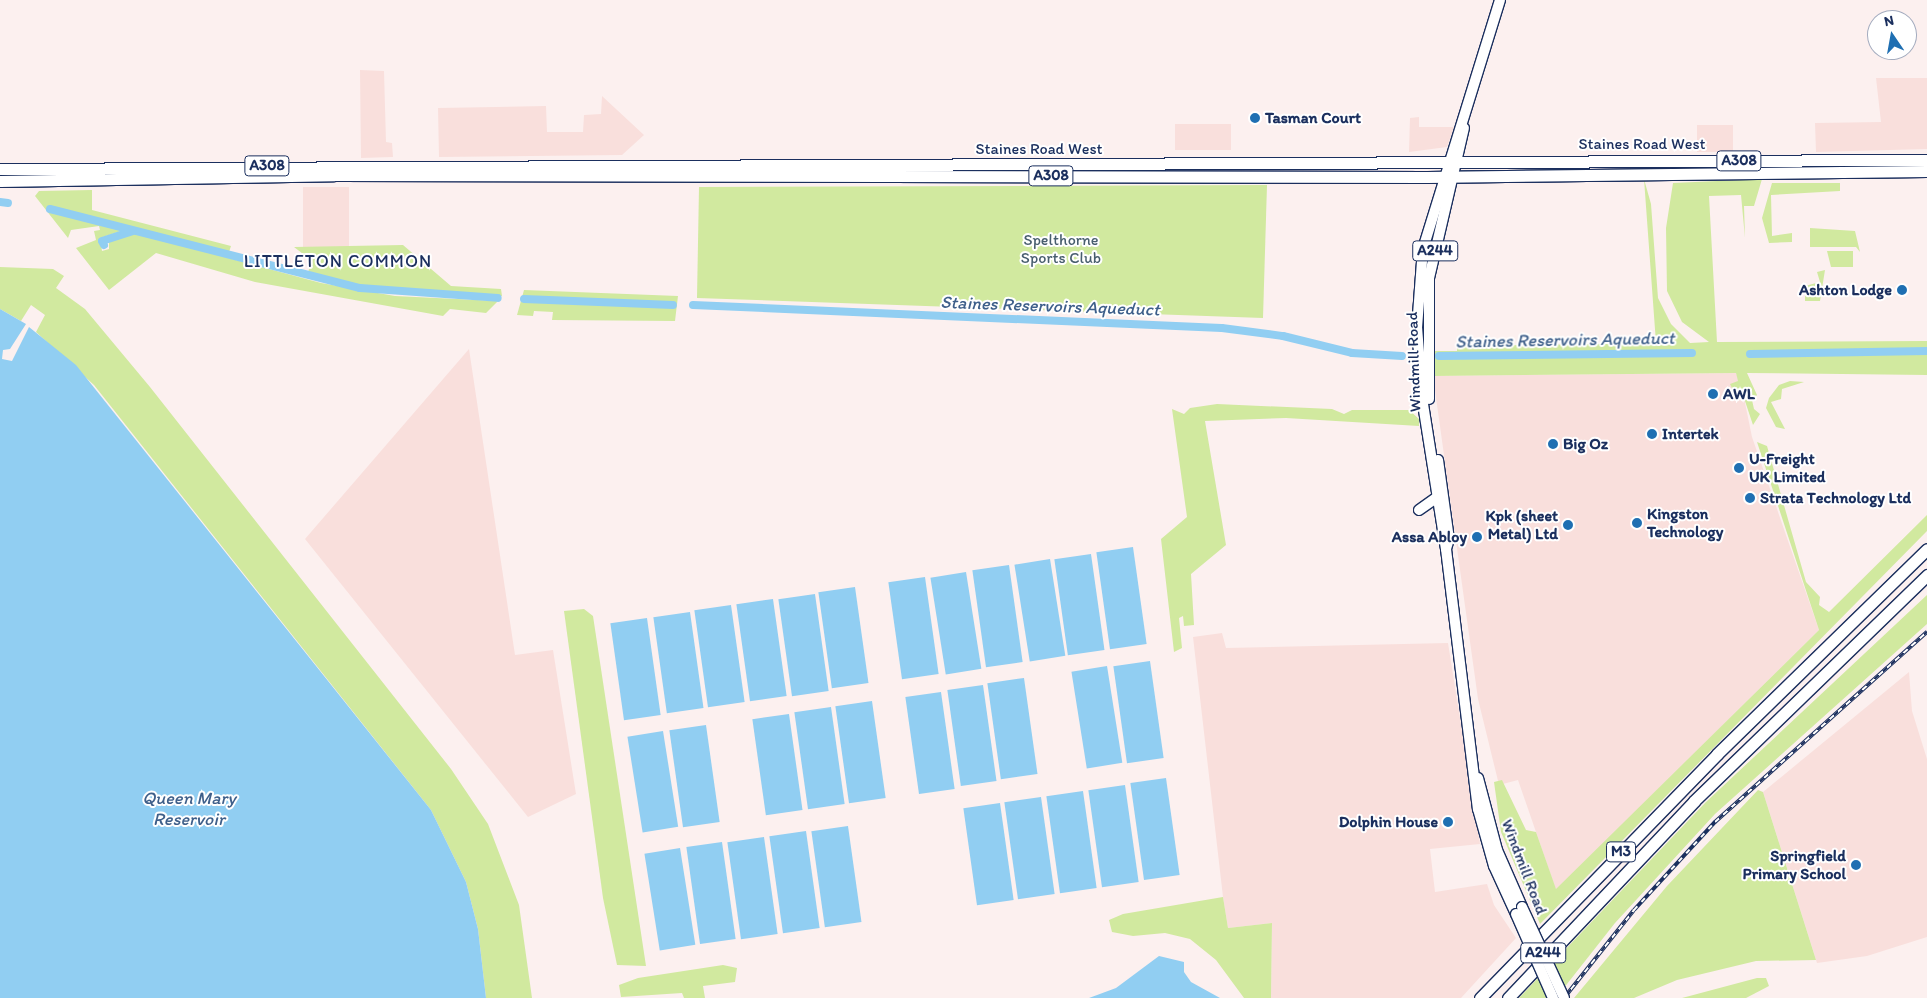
<!DOCTYPE html>
<style>
body{margin:0}
#map{position:relative;width:1927px;height:998px;overflow:hidden;background:#fcf0ef;font-family:Itim,sans-serif}
div>[style]{position:absolute}
.built>*{inset:0;background:#f9dfdc;transform-origin:0 0}
.green>*{inset:0;background:#d1e99f}
.water>*{inset:0;background:#91cef2;transform-origin:0 0}
.canal>*{height:8px;margin:-4px;padding:0 4px;transform-origin:4px;border-radius:4px;background:#91cef2}
.roads{filter:drop-shadow(1px 0 #1b2f5e) drop-shadow(-1px 0 #1b2f5e) drop-shadow(0 1px #1b2f5e) drop-shadow(0 -1px #1b2f5e)}
.major>*{height:10px;margin:-5px;padding:0 5px;transform-origin:5px;border-radius:5px;background:#fff}
.highway>*{height:11px;margin:-5.5px;padding:0 5.5px;transform-origin:5.5px;border-radius:5.5px;background:#fff}
.rail>*{height:4px;margin-top:-2px;transform-origin:0;background:repeating-linear-gradient(90deg,#fff 0 5.5px,#1b2f5e 0 11px);box-sizing:border-box;border-block:1px solid #1b2f5e}
.bridges{filter:drop-shadow(1px 0 #1b2f5e) drop-shadow(-1px 0 #1b2f5e) drop-shadow(0 1px #1b2f5e) drop-shadow(0 -1px #1b2f5e)}
.major-bridge>*{height:10px;margin:-5px;padding:0 5px;transform-origin:5px;border-radius:5px;background:#fff}
.dots>*{width:14px;height:14px;translate:-50% -50%;box-sizing:border-box;border:2px solid #fff;border-radius:50%}
span{translate:-50% -50%;white-space:nowrap;text-align:center;line-height:1.15;-webkit-text-stroke:4px #fff;paint-order:stroke}
.shield-label span{padding:1px 4px;background:#fff;border:1px solid;border-radius:4px;-webkit-text-stroke-width:0}
.shield-label{font-size:15px;color:#1b2f5e;font-weight:700}
.poi-label{font-size:16px;color:#1b2f5e;font-weight:700}
.left{translate:0 -50%;text-align:left}
.right{translate:-100% -50%;text-align:right}
.street-label{font-size:16px;color:#1b2f5e}
.park-label{font-size:16px;color:#485e6e}
.neighbourhood-label{font-size:18px;color:#1b2f5e;letter-spacing:1px}
.water-label{font-size:18px;color:#3e5f8a;font-style:italic}
.north{position:absolute;left:1867px;top:10px;width:50px;height:50px;box-sizing:border-box;background:#fff;border:1px solid #a4acbf;border-radius:50%;rotate:348deg;font-size:14px;font-weight:700;line-height:20px;text-align:center;color:#1b2f5e}
.north::after{content:'';display:block;margin:auto;width:18px;height:22px;background:#1f6fb2;clip-path:polygon(50% 0,100% 100%,50% 72%,0 100%)}
</style>
<div id="map">
<div class="built">
<div style="clip-path:polygon(360px 70px,384px 71px,386px 142px,392px 143px,393px 157px,361px 158px)"></div>
<div style="clip-path:polygon(1876px 78px,1927px 78px,1927px 149px,1816px 152px,1815px 123px,1881px 122px)"></div>
<div style="clip-path:polygon(602px 96px,644px 135px,622px 155px,439px 157px,438px 108px,546px 106px,547px 132px,583px 132px,584px 115px,601px 114px)"></div>
<div style="clip-path:polygon(1419px 117px,1419px 127px,1454px 127px,1447px 147px,1409px 152px,1410px 118px)"></div>
<div style="left:1231px;top:124px;width:26px;height:56px;rotate:90deg"></div>
<div style="left:1697px;top:125px;width:36px;height:27px"></div>
<div style="left:303px;top:187px;width:46px;height:60px"></div>
<div style="clip-path:polygon(469px 349px,515px 655px,553px 650px,576px 794px,528px 817px,305px 539px)"></div>
<div style="clip-path:polygon(1736px 373px,1739px 381px,1731px 385px,1744px 398px,1752px 437px,1819px 630px,1556px 890px,1518px 780px,1499px 785px,1478px 699px,1433px 376px)"></div>
<div style="clip-path:polygon(1222px 633px,1226px 648px,1448px 643px,1480px 844px,1430px 849px,1435px 892px,1487px 884px,1494px 905px,1516px 938px,1461px 998px,1271px 998px,1272px 923px,1228px 928px,1223px 897px,1193px 637px)"></div>
<div style="clip-path:polygon(1909px 672px,1912px 711px,1927px 759px,1927px 937px,1867px 956px,1817px 963px,1763px 792px)"></div>
</div>
<div class="green">
<div style="clip-path:polygon(1644px 179px,1651px 204px,1658px 298px,1671px 324px,1690px 343px,1709px 342px,1682px 322px,1667px 291px,1666px 228px,1673px 183px,1762px 179px,1754px 206px,1744px 206px,1745px 238px,1741px 195px,1709px 196px,1717px 342px,1927px 341px,1927px 375px,1747px 373px,1757px 395px,1752px 400px,1754px 409px,1760px 414px,1753px 425px,1744px 398px,1738px 400px,1730px 384px,1738px 381px,1736px 373px,1433px 376px,1433px 351px,1457px 351px,1457px 346px,1656px 343px)"></div>
<div style="clip-path:polygon(1772px 183px,1840px 183px,1840px 191px,1771px 195px,1772px 236px,1792px 233px,1792px 242px,1769px 243px,1762px 218px)"></div>
<div style="clip-path:polygon(1267px 185px,1263px 318px,697px 298px,699px 187px)"></div>
<div style="clip-path:polygon(92px 190px,92px 210px,231px 246px,229px 252px,51px 207px,49px 212px,124px 230px,100px 238px,102px 251px,109px 249px,109px 242px,136px 233px,321px 283px,395px 296px,498px 301px,486px 313px,450px 309px,443px 316px,255px 282px,156px 253px,109px 290px,76px 248px,96px 240px,94px 231px,100px 230px,99px 226px,71px 230px,68px 238px,35px 196px,39px 191px)"></div>
<div style="clip-path:polygon(1810px 228px,1855px 231px,1860px 252px,1856px 247px,1810px 247px)"></div>
<div style="clip-path:polygon(403px 245px,451px 286px,501px 289px,502px 296px,362px 286px,308px 273px,311px 260px,294px 247px)"></div>
<div style="clip-path:polygon(1827px 251px,1853px 251px,1853px 267px,1831px 267px)"></div>
<div style="clip-path:polygon(0 267px,53px 269px,64px 276px,56px 288px,85px 309px,150px 387px,451px 769px,488px 824px,519px 905px,532px 998px,486px 998px,478px 929px,466px 882px,431px 810px,94px 385px,36px 332px,45px 315px,31px 305px,21px 321px,0 309px)"></div>
<div style="clip-path:polygon(1825px 270px,1820px 301px,1805px 301px,1805px 286px,1820px 282px,1817px 272px)"></div>
<div style="clip-path:polygon(524px 290px,678px 296px,675px 321px,552px 320px,553px 312px,534px 311px,533px 316px,517px 315px)"></div>
<div style="clip-path:polygon(1790px 381px,1804px 382px,1782px 389px,1781px 399px,1771px 402px,1785px 429px,1776px 427px,1766px 408px,1769px 398px,1779px 385px)"></div>
<div style="clip-path:polygon(1217px 404px,1332px 409px,1344px 414px,1352px 410px,1409px 410px,1419px 419px,1419px 426px,1286px 418px,1205px 421px,1226px 545px,1191px 574px,1194px 625px,1184px 626px,1183px 616px,1179px 618px,1182px 648px,1174px 652px,1161px 539px,1187px 517px,1172px 409px,1184px 414px,1190px 408px)"></div>
<div style="clip-path:polygon(1757px 442px,1767px 446px,1806px 582px,1820px 597px,1819px 605px,1829px 612px,1927px 515px,1927px 531px,1540px 924px,1501px 832px,1494px 782px,1502px 780px,1526px 830px,1536px 832px,1556px 889px,1819px 630px)"></div>
<div style="clip-path:polygon(1927px 595px,1927px 624px,1715px 814px,1615px 923px,1556px 998px,1519px 998px,1706px 802px)"></div>
<div style="clip-path:polygon(584px 609px,593px 616px,646px 966px,617px 965px,603px 898px,564px 611px)"></div>
<div style="clip-path:polygon(1758px 790px,1763px 792px,1816px 960px,1756px 961px,1677px 980px,1634px 998px,1574px 998px,1667px 886px)"></div>
<div style="clip-path:polygon(1223px 897px,1228px 928px,1272px 923px,1271px 998px,1244px 998px,1216px 960px,1190px 939px,1165px 933px,1133px 936px,1112px 932px,1109px 920px,1123px 914px)"></div>
<div style="clip-path:polygon(723px 965px,737px 968px,735px 982px,703px 986px,705px 998px,684px 998px,682px 993px,621px 997px,619px 985px,638px 978px)"></div>
<div style="clip-path:polygon(1757px 978px,1766px 978px,1769px 986px,1746px 998px,1682px 998px)"></div>
</div>
<div class="water">
<div style="clip-path:polygon(0 309px,26px 324px,10px 349px,3px 350px,2px 359px,12px 361px,29px 327px,76px 365px,431px 810px,466px 882px,478px 929px,486px 998px,0 998px)"></div>
<div style="left:1133px;top:547px;width:98px;height:37px;rotate:82deg"></div>
<div style="left:1091px;top:554px;width:97px;height:37px;rotate:82deg"></div>
<div style="left:1050px;top:559px;width:98px;height:36px;rotate:81deg"></div>
<div style="left:1009px;top:565px;width:98px;height:37px;rotate:82deg"></div>
<div style="left:966px;top:572px;width:98px;height:36px;rotate:81deg"></div>
<div style="left:925px;top:577px;width:98px;height:37px;rotate:82deg"></div>
<div style="left:855px;top:587px;width:97px;height:37px;rotate:82deg"></div>
<div style="left:815px;top:594px;width:98px;height:37px;rotate:82deg"></div>
<div style="left:773px;top:599px;width:98px;height:37px;rotate:82deg"></div>
<div style="left:731px;top:605px;width:98px;height:37px;rotate:82deg"></div>
<div style="left:690px;top:612px;width:97px;height:37px;rotate:82deg"></div>
<div style="left:647px;top:618px;width:98px;height:37px;rotate:82deg"></div>
<div style="left:1150px;top:661px;width:98px;height:37px;rotate:82deg"></div>
<div style="left:1107px;top:666px;width:98px;height:36px;rotate:81deg"></div>
<div style="left:1024px;top:678px;width:97px;height:37px;rotate:82deg"></div>
<div style="left:983px;top:685px;width:97px;height:36px;rotate:82deg"></div>
<div style="left:941px;top:692px;width:98px;height:36px;rotate:82deg"></div>
<div style="left:872px;top:701px;width:98px;height:37px;rotate:82deg"></div>
<div style="left:831px;top:707px;width:98px;height:37px;rotate:82deg"></div>
<div style="left:789px;top:714px;width:97px;height:37px;rotate:82deg"></div>
<div style="left:706px;top:725px;width:98px;height:37px;rotate:82deg"></div>
<div style="left:663px;top:731px;width:97px;height:36px;rotate:81deg"></div>
<div style="left:1166px;top:778px;width:98px;height:36px;rotate:82deg"></div>
<div style="left:1125px;top:785px;width:98px;height:37px;rotate:82deg"></div>
<div style="left:1083px;top:791px;width:98px;height:37px;rotate:82deg"></div>
<div style="left:1041px;top:797px;width:98px;height:37px;rotate:82deg"></div>
<div style="left:1000px;top:803px;width:98px;height:37px;rotate:82deg"></div>
<div style="left:848px;top:826px;width:97px;height:37px;rotate:82deg"></div>
<div style="left:806px;top:831px;width:98px;height:37px;rotate:82deg"></div>
<div style="left:764px;top:837px;width:98px;height:37px;rotate:82deg"></div>
<div style="left:722px;top:842px;width:98px;height:36px;rotate:82deg"></div>
<div style="left:680px;top:848px;width:98px;height:36px;rotate:81deg"></div>
<div style="clip-path:polygon(1159px 956px,1184px 962px,1184px 972px,1191px 982px,1220px 998px,1089px 998px,1116px 988px)"></div>
</div>
<div class="canal">
<div style="left:0;top:202px;width:8px;rotate:7deg"></div>
<div style="left:50px;top:209px;width:320px;rotate:14.3deg"></div>
<div style="left:360px;top:288px;width:138px;rotate:4.1deg"></div>
<div style="left:104px;top:245px;width:4px;rotate:-117deg"></div>
<div style="left:102px;top:241px;width:32px;rotate:-18deg"></div>
<div style="left:524px;top:299px;width:149px;rotate:2.3deg"></div>
<div style="left:693px;top:305px;width:529px;rotate:2.49deg"></div>
<div style="left:1222px;top:328px;width:62px;rotate:7.5deg"></div>
<div style="left:1283px;top:336px;width:71px;rotate:13.8deg"></div>
<div style="left:1352px;top:353px;width:50px;rotate:3.4deg"></div>
<div style="left:1750px;top:354px;width:177px;rotate:-1deg"></div>
<div style="left:1439px;top:356px;width:253px;rotate:-0.7deg"></div>
</div>
<div class="roads">
<div class="major">
<div style="left:1500px;top:0;width:260px;rotate:107.2deg"></div>
<div style="left:1423px;top:248px;width:79px;rotate:94.3deg"></div>
<div style="left:1417px;top:327px;width:77px;rotate:85.5deg"></div>
<div style="left:1423px;top:404px;width:147px;rotate:81deg"></div>
<div style="left:1446px;top:549px;width:262px;rotate:83deg"></div>
<div style="left:1478px;top:809px;width:59px;rotate:74.3deg"></div>
<div style="left:1494px;top:866px;width:53px;rotate:65.4deg"></div>
<div style="left:1429px;top:399px;width:121px;rotate:-90deg"></div>
<div style="left:1429px;top:278px;width:154px;rotate:-76.9deg"></div>
<div style="left:1438px;top:460px;width:80px;rotate:82.1deg"></div>
<div style="left:1449px;top:539px;width:10px;rotate:107deg"></div>
<div style="left:1419px;top:510px;width:21px;rotate:-35deg"></div>
<div style="left:1478px;top:778px;width:74px;rotate:75.2deg"></div>
<div style="left:1497px;top:850px;width:62px;rotate:66.3deg"></div>
</div>
<div class="highway">
<div style="left:0;top:169px;width:1927px;rotate:-0.27deg"></div>
<div style="left:0;top:181px;width:334px;rotate:-1deg"></div>
<div style="left:334px;top:175px;width:1093px;rotate:0.1deg"></div>
<div style="left:1427px;top:177px;width:500px;rotate:-0.69deg"></div>
<div style="left:1480px;top:998px;width:340px;rotate:-45.8deg"></div>
<div style="left:1717px;top:754px;width:293px;rotate:-44.3deg"></div>
<div style="left:1508px;top:998px;width:271px;rotate:-46.6deg"></div>
<div style="left:1694px;top:801px;width:325px;rotate:-44.1deg"></div>
</div>
</div>
<div class="rail">
<div style="left:1564px;top:998px;width:112px;rotate:-51.5deg"></div>
<div style="left:1634px;top:910px;width:120px;rotate:-47.4deg"></div>
<div style="left:1715px;top:822px;width:285px;rotate:-41.9deg"></div>
</div>
<div class="bridges">
<div class="major-bridge">
<div style="left:1522px;top:907px;width:100px;rotate:65.2deg"></div>
<div style="left:1516px;top:914px;width:92px;rotate:66.2deg"></div>
</div>
</div>
<div class="dots">
<div style="left:1255px;top:118px;background:#1f6fb2"></div>
<div style="left:1902px;top:290px;background:#1f6fb2"></div>
<div style="left:1713px;top:394px;background:#1f6fb2"></div>
<div style="left:1652px;top:434px;background:#1f6fb2"></div>
<div style="left:1553px;top:444px;background:#1f6fb2"></div>
<div style="left:1739px;top:468px;background:#1f6fb2"></div>
<div style="left:1750px;top:498px;background:#1f6fb2"></div>
<div style="left:1637px;top:523px;background:#1f6fb2"></div>
<div style="left:1568px;top:525px;background:#1f6fb2"></div>
<div style="left:1477px;top:537px;background:#1f6fb2"></div>
<div style="left:1448px;top:822px;background:#1f6fb2"></div>
<div style="left:1856px;top:865px;background:#1f6fb2"></div>
</div>
<div class="shield-label">
<span style="left:1739px;top:161px">A308</span>
<span style="left:267px;top:166px">A308</span>
<span style="left:1051px;top:176px">A308</span>
<span style="left:1435px;top:251px">A244</span>
<span style="left:1621px;top:852px">M3</span>
<span style="left:1543px;top:953px">A244</span>
</div>
<div class="poi-label">
<span class="left" style="left:1265px;top:118px">Tasman Court</span>
<span class="right" style="left:1892px;top:290px">Ashton Lodge</span>
<span class="left" style="left:1723px;top:394px">AWL</span>
<span class="left" style="left:1662px;top:434px">Intertek</span>
<span class="left" style="left:1563px;top:444px">Big Oz</span>
<span class="left" style="left:1749px;top:468px">U-Freight<br>UK Limited</span>
<span class="left" style="left:1760px;top:498px">Strata Technology Ltd</span>
<span class="left" style="left:1647px;top:523px">Kingston<br>Technology</span>
<span class="right" style="left:1558px;top:525px">Kpk (sheet<br>Metal) Ltd</span>
<span class="right" style="left:1467px;top:537px">Assa Abloy</span>
<span class="right" style="left:1438px;top:822px">Dolphin House</span>
<span class="right" style="left:1846px;top:865px">Springfield<br>Primary School</span>
</div>
<div class="street-label">
<span style="left:1642px;top:144px">Staines Road West</span>
<span style="left:1039px;top:149px">Staines Road West</span>
<span style="left:1414px;top:362px;rotate:-92deg">Windmill Road</span>
<span style="left:1524px;top:867px;rotate:69deg">Windmill Road</span>
</div>
<div class="park-label">
<span style="left:1061px;top:249px">Spelthorne<br>Sports Club</span>
</div>
<div class="neighbourhood-label">
<span style="left:338px;top:261px">LITTLETON COMMON</span>
</div>
<div class="water-label">
<span style="left:1050px;top:306px;rotate:2deg">Staines Reservoirs Aqueduct</span>
<span style="left:1565px;top:340px;rotate:-1deg">Staines Reservoirs Aqueduct</span>
<span style="left:189px;top:809px">Queen Mary<br>Reservoir</span>
</div>
<div class="north">N</div>
</div>
